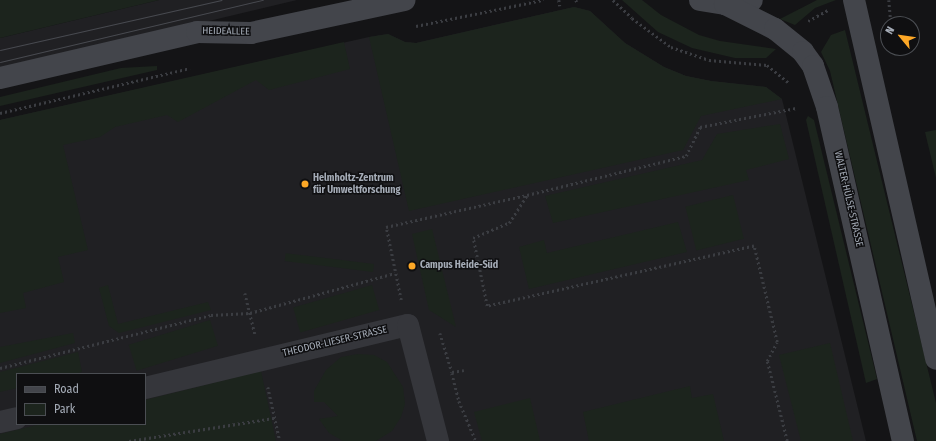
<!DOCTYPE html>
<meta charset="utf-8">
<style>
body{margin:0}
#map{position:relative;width:936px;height:441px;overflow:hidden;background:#141416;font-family:"Fira Sans Condensed",sans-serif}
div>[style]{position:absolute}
.built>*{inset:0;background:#202023}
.green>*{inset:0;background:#1c241d;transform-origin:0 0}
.path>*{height:2.5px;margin-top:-1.25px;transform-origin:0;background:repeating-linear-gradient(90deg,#3b3d42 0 2px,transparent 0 5px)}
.street>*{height:22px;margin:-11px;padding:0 11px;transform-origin:11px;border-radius:11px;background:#35363b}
.secondary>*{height:22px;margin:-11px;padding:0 11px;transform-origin:11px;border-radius:11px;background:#43454b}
.tram>*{height:1px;margin:-0.5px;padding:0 0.5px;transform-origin:0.5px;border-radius:0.5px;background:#484a50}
.dots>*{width:11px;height:11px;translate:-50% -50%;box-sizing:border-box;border:2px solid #0f0f11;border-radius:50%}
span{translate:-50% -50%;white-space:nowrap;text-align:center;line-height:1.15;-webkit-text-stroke:3px #0f0f11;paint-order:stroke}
.street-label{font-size:10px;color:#a5acb7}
.poi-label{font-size:10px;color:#a5acb7;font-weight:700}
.left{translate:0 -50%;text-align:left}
.legend{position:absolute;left:16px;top:373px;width:130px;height:52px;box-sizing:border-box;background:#0f0f11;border:1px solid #4b4e53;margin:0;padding:5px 7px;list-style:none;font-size:12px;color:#a5acb7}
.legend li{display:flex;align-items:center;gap:8px;height:20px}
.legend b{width:20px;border:1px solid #4b4e53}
.north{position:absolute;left:880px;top:16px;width:40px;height:40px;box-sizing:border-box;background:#0f0f11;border:1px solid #4b4e53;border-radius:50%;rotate:299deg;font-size:11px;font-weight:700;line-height:16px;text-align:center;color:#a5acb7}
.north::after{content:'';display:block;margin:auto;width:14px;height:18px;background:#fca726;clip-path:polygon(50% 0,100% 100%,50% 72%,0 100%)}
</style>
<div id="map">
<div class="built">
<div style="clip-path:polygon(159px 0,297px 0,0 71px,0 38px)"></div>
<div style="clip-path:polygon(evenodd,574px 7px,590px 11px,625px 43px,664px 67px,686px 76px,711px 81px,766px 87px,782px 99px,866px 441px,0 441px,0 120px,369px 37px,388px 34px,405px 42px,416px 43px,574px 7px,17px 374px,145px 374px,145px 424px,17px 424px,17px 374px)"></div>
</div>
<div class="green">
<div style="clip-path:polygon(0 0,159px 0,0 38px)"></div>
<div style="clip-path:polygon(622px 0,642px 0,661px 15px,699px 35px,720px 41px,776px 49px,766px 58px,735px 58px,692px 48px,658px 32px)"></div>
<div style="clip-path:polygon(817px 0,836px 0,815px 8px,795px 25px,780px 19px)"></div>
<div style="clip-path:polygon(574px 7px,590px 11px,625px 43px,664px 67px,686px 76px,711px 81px,766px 87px,782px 99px,701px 116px,683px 150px,409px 211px,369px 37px,388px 34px,405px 42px,416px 43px)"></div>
<div style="clip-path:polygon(845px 30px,936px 403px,936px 441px,917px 441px,830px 71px,821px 52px,831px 35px)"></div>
<div style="clip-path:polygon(344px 42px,350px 69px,269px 90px,256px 80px,178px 122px,167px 115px,115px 127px,100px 137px,63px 145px,88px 250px,58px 257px,64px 282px,23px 293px,26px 308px,0 313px,0 120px)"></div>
<div style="clip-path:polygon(157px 66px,157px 70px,0 106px,0 97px,121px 68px)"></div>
<div style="clip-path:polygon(808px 116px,814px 120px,877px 379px,866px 383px,806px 120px)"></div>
<div style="clip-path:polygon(780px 124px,789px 159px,746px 170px,749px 180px,553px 223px,545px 196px,702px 160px,717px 134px)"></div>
<div style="clip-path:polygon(936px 130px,936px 178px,925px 132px)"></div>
<div style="left:733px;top:195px;width:45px;height:49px;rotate:76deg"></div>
<div style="clip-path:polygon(678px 222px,687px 252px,529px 289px,519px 247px,544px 240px,547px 253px)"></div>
<div style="clip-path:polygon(432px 229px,456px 327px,429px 310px,412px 234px)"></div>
<div style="left:374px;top:264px;width:8px;height:89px;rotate:97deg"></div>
<div style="clip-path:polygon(108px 285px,118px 324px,208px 302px,211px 310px,119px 333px,109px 326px,99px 288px)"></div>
<div style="left:372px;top:285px;width:26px;height:82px;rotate:74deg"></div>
<div style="left:210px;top:320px;width:27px;height:85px;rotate:73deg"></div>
<div style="clip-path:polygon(73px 333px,75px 343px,0 363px,0 347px)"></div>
<div style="clip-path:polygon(830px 343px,853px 441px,801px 441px,779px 355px)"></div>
<div style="clip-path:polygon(78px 352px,82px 372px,73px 374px,17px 374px,17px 388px,0 392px,0 372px)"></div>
<div style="clip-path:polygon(358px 354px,374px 355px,387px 362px,403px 387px,405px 404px,401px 417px,392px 431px,376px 441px,343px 441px,329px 433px,319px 419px,338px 416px,324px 402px,314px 402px,314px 391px,326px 370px,341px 357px)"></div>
<div style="clip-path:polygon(261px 371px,276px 441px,0 441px,0 434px,41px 424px,145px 424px,145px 400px)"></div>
<div style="clip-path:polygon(690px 386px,692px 398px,713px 394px,724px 441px,589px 441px,583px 412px)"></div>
<div style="clip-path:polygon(530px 398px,540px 441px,482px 441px,474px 412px)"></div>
</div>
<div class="path">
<div style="left:559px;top:0;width:6px;rotate:81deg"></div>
<div style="left:576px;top:0;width:2px;rotate:63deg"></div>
<div style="left:613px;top:0;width:26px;rotate:43deg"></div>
<div style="left:632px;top:18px;width:49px;rotate:36.6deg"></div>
<div style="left:671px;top:47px;width:40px;rotate:18.9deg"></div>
<div style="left:709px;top:60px;width:58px;rotate:4.9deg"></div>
<div style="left:767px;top:65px;width:28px;rotate:39deg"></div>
<div style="left:889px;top:0;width:24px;rotate:85deg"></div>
<div style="left:808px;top:21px;width:23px;rotate:-29deg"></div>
<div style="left:416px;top:26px;width:130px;rotate:-11.6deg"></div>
<div style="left:0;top:113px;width:195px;rotate:-13.3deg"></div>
<div style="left:245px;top:293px;width:42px;rotate:76.3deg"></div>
<div style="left:401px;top:300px;width:75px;rotate:-101.6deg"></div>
<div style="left:386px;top:227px;width:145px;rotate:-12.8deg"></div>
<div style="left:440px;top:333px;width:41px;rotate:72.9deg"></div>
<div style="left:452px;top:372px;width:12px;rotate:-9deg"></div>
<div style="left:0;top:368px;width:218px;rotate:-14.1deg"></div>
<div style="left:211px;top:315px;width:39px;rotate:-3deg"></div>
<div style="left:250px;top:313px;width:150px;rotate:-15.4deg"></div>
<div style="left:452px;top:373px;width:29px;rotate:76deg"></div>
<div style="left:459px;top:401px;width:43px;rotate:67deg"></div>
<div style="left:268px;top:387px;width:55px;rotate:77.5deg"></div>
<div style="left:129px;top:441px;width:148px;rotate:-9deg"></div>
<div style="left:787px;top:441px;width:82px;rotate:-104deg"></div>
<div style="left:767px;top:361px;width:21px;rotate:-62deg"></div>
<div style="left:777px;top:342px;width:99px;rotate:-103.5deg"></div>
<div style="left:754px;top:246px;width:274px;rotate:167.3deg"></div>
<div style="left:487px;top:306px;width:69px;rotate:-101.6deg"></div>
<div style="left:473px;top:238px;width:39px;rotate:-23deg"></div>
<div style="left:509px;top:223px;width:33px;rotate:-57deg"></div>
<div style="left:527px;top:195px;width:164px;rotate:-13.8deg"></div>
<div style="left:686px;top:156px;width:32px;rotate:-64deg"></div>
<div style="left:700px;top:127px;width:98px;rotate:-11.2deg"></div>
</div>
<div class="street">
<div style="left:145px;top:388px;width:270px;rotate:-13.5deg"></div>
<div style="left:408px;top:325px;width:120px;rotate:75.5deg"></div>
<div style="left:0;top:422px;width:17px;rotate:-13deg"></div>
</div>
<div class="secondary">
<div style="left:700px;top:0;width:25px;rotate:9deg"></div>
<div style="left:725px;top:4px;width:27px;rotate:-8deg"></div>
<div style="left:854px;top:0;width:368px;rotate:77.1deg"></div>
<div style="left:725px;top:4px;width:56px;rotate:26.6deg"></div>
<div style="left:775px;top:29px;width:36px;rotate:39deg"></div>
<div style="left:803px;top:52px;width:17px;rotate:54deg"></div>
<div style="left:813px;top:66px;width:43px;rotate:71.1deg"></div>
<div style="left:827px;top:107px;width:343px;rotate:77.2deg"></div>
<div style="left:0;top:78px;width:202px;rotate:-13.1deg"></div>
<div style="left:197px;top:32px;width:54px;rotate:1.1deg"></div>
<div style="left:251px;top:33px;width:157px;rotate:-12.1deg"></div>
</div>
<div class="tram">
<div style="left:0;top:50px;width:227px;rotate:-12.7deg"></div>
<div style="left:0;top:62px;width:270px;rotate:-13.3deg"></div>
</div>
<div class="dots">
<div style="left:305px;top:184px;background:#fca726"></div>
<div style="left:412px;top:266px;background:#fca726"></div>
</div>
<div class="street-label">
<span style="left:226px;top:32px;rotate:1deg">HEIDEALLEE</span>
<span style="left:848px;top:199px;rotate:77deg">WALTER-HÜLSE-STRASSE</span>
<span style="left:335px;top:342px;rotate:-13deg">THEODOR-LIESER-STRASSE</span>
</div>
<div class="poi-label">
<span class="left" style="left:313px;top:184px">Helmholtz-Zentrum<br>für Umweltforschung</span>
<span class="left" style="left:420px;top:266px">Campus Heide-Süd</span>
</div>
<ul class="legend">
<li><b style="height:5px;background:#43454b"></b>Road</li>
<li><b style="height:11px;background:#1c241d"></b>Park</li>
</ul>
<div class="north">N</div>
</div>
